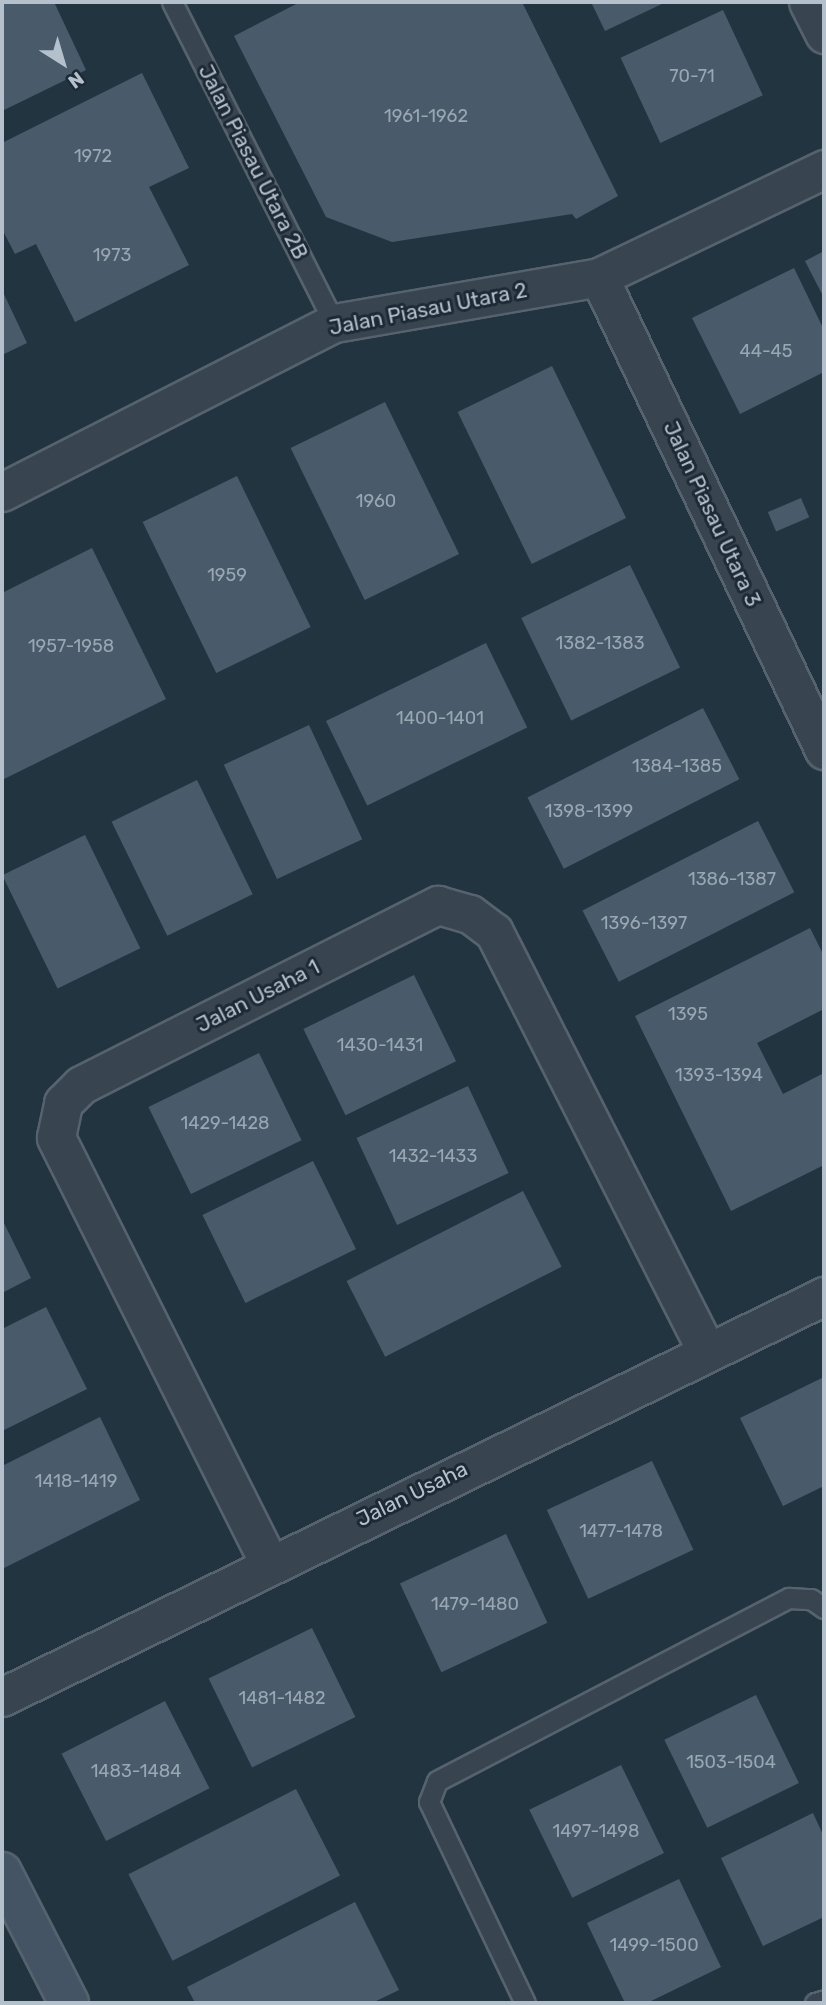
<!DOCTYPE html>
<style>
body{margin:0}
#map{position:relative;width:826px;height:2005px;overflow:hidden;background:#233441;font-family:Rubik,sans-serif}
div>[style]{position:absolute}
.building>*{inset:0;background:#495b6b;transform-origin:0 0}
.roads{filter:drop-shadow(2px 0 #56636e) drop-shadow(-2px 0 #56636e) drop-shadow(0 2px #56636e) drop-shadow(0 -2px #56636e)}
.lane>*{height:19px;margin:-9.5px;padding:0 9.5px;transform-origin:9.5px;border-radius:9.5px;background:#384551}
.street>*{height:37px;margin:-18.5px;padding:0 18.5px;transform-origin:18.5px;border-radius:18.5px;background:#384551}
.secondary>*{height:38px;margin:-19px;padding:0 19px;transform-origin:19px;border-radius:19px;background:#455464}
span{translate:-50% -50%;white-space:nowrap;text-align:center;line-height:1.15;-webkit-text-stroke:6px #1d2a36;paint-order:stroke}
.number-label{font-size:18px;color:#99a7b3}
.number-label span{-webkit-text-stroke-width:0}
.street-label{font-size:21px;color:#b4c0cb}
.frame{position:absolute;inset:0;border:4px solid #b4c0cb;pointer-events:none}
.north{position:absolute;left:28px;top:28px;width:70px;height:70px;-webkit-text-stroke:5px #1d2a36;paint-order:stroke;rotate:143deg;font-size:19px;font-weight:700;line-height:28px;text-align:center;color:#b4c0cb}
.north::after{content:'';display:block;margin:auto;width:24px;height:32px;background:#b4c0cb;clip-path:polygon(50% 0,100% 100%,50% 72%,0 100%)}
</style>
<div id="map">
<div class="building">
<div style="clip-path:polygon(2px 2px,54px 2px,86px 70px,2px 111px)"></div>
<div style="clip-path:polygon(300px 2px,522px 2px,618px 196px,576px 219px,572px 214px,392px 242px,326px 217px,234px 36px)"></div>
<div style="clip-path:polygon(591px 2px,666px 2px,605px 31px)"></div>
<div style="left:723px;top:10px;width:94px;height:113px;rotate:65deg"></div>
<div style="clip-path:polygon(142px 73px,189px 168px,149px 187px,189px 265px,75px 322px,36px 244px,15px 254px,2px 229px,2px 143px)"></div>
<div style="clip-path:polygon(824px 251px,824px 298px,805px 261px)"></div>
<div style="clip-path:polygon(794px 268px,824px 330px,824px 372px,740px 414px,692px 318px)"></div>
<div style="clip-path:polygon(2px 290px,27px 343px,2px 355px)"></div>
<div style="left:552px;top:366px;width:169px;height:105px;rotate:64deg"></div>
<div style="left:385px;top:402px;width:169px;height:105px;rotate:64deg"></div>
<div style="left:237px;top:476px;width:168px;height:105px;rotate:64deg"></div>
<div style="left:801px;top:498px;width:21px;height:36px;rotate:67deg"></div>
<div style="clip-path:polygon(92px 548px,166px 699px,2px 780px,2px 593px)"></div>
<div style="left:630px;top:565px;width:114px;height:121px;rotate:64deg"></div>
<div style="left:486px;top:643px;width:94px;height:178px;rotate:64deg"></div>
<div style="left:703px;top:708px;width:80px;height:197px;rotate:63deg"></div>
<div style="left:309px;top:725px;width:126px;height:94px;rotate:65deg"></div>
<div style="left:197px;top:780px;width:127px;height:95px;rotate:64deg"></div>
<div style="left:758px;top:821px;width:80px;height:197px;rotate:63deg"></div>
<div style="left:85px;top:835px;width:126px;height:92px;rotate:64deg"></div>
<div style="clip-path:polygon(810px 928px,824px 956px,824px 1009px,757px 1043px,783px 1094px,824px 1073px,824px 1165px,731px 1211px,635px 1016px)"></div>
<div style="left:414px;top:975px;width:96px;height:123px;rotate:64deg"></div>
<div style="left:259px;top:1053px;width:97px;height:123px;rotate:64deg"></div>
<div style="left:468px;top:1086px;width:96px;height:123px;rotate:65deg"></div>
<div style="left:313px;top:1161px;width:98px;height:123px;rotate:64deg"></div>
<div style="left:523px;top:1191px;width:85px;height:198px;rotate:63deg"></div>
<div style="clip-path:polygon(2px 1219px,31px 1278px,2px 1293px)"></div>
<div style="clip-path:polygon(46px 1307px,87px 1389px,2px 1431px,2px 1329px)"></div>
<div style="clip-path:polygon(824px 1377px,824px 1486px,783px 1506px,740px 1418px)"></div>
<div style="clip-path:polygon(100px 1417px,140px 1500px,2px 1569px,2px 1466px)"></div>
<div style="left:652px;top:1461px;width:98px;height:116px;rotate:65deg"></div>
<div style="left:506px;top:1534px;width:98px;height:117px;rotate:65deg"></div>
<div style="left:312px;top:1628px;width:99px;height:115px;rotate:64deg"></div>
<div style="left:756px;top:1695px;width:98px;height:102px;rotate:64deg"></div>
<div style="left:165px;top:1701px;width:98px;height:116px;rotate:63deg"></div>
<div style="left:621px;top:1765px;width:98px;height:102px;rotate:64deg"></div>
<div style="left:296px;top:1789px;width:97px;height:188px;rotate:63deg"></div>
<div style="clip-path:polygon(813px 1813px,824px 1837px,824px 1917px,763px 1946px,721px 1858px)"></div>
<div style="clip-path:polygon(679px 1879px,721px 1967px,647px 2003px,625px 2003px,587px 1923px)"></div>
<div style="clip-path:polygon(355px 1902px,399px 1990px,372px 2003px,195px 2003px,187px 1987px)"></div>
</div>
<div class="roads">
<div class="lane">
<div style="left:172px;top:2px;width:360px;rotate:63.2deg"></div>
<div style="left:525px;top:2003px;width:223px;rotate:-115.5deg"></div>
<div style="left:429px;top:1802px;width:22px;rotate:-69deg"></div>
<div style="left:437px;top:1781px;width:397px;rotate:-27.5deg"></div>
<div style="left:789px;top:1598px;width:22px;rotate:3deg"></div>
<div style="left:811px;top:1599px;width:16px;rotate:35deg"></div>
<div style="left:815px;top:2003px;width:9px;rotate:-18deg"></div>
</div>
<div class="street">
<div style="left:808px;top:2px;width:36px;rotate:63deg"></div>
<div style="left:599px;top:277px;width:524px;rotate:64.56deg"></div>
<div style="left:2px;top:492px;width:373px;rotate:-27deg"></div>
<div style="left:334px;top:323px;width:269px;rotate:-9.8deg"></div>
<div style="left:599px;top:277px;width:250px;rotate:-25.6deg"></div>
<div style="left:269px;top:1563px;width:476px;rotate:-116.6deg"></div>
<div style="left:56px;top:1137px;width:35px;rotate:-78deg"></div>
<div style="left:63px;top:1103px;width:25px;rotate:-45deg"></div>
<div style="left:81px;top:1085px;width:400px;rotate:-26.8deg"></div>
<div style="left:438px;top:905px;width:33px;rotate:16deg"></div>
<div style="left:470px;top:914px;width:30px;rotate:37deg"></div>
<div style="left:494px;top:932px;width:471px;rotate:63.1deg"></div>
<div style="left:2px;top:1697px;width:915px;rotate:-26deg"></div>
</div>
<div class="secondary">
<div style="left:2px;top:1872px;width:147px;rotate:62.9deg"></div>
</div>
</div>
<div class="number-label">
<span style="left:692px;top:76px">70-71</span>
<span style="left:426px;top:116px">1961-1962</span>
<span style="left:93px;top:156px">1972</span>
<span style="left:112px;top:255px">1973</span>
<span style="left:766px;top:351px">44-45</span>
<span style="left:376px;top:501px">1960</span>
<span style="left:227px;top:575px">1959</span>
<span style="left:600px;top:643px">1382-1383</span>
<span style="left:71px;top:646px">1957-1958</span>
<span style="left:440px;top:718px">1400-1401</span>
<span style="left:677px;top:766px">1384-1385</span>
<span style="left:589px;top:811px">1398-1399</span>
<span style="left:732px;top:879px">1386-1387</span>
<span style="left:644px;top:923px">1396-1397</span>
<span style="left:688px;top:1014px">1395</span>
<span style="left:380px;top:1045px">1430-1431</span>
<span style="left:719px;top:1075px">1393-1394</span>
<span style="left:225px;top:1123px">1429-1428</span>
<span style="left:433px;top:1156px">1432-1433</span>
<span style="left:76px;top:1481px">1418-1419</span>
<span style="left:621px;top:1531px">1477-1478</span>
<span style="left:475px;top:1604px">1479-1480</span>
<span style="left:282px;top:1698px">1481-1482</span>
<span style="left:731px;top:1762px">1503-1504</span>
<span style="left:136px;top:1771px">1483-1484</span>
<span style="left:596px;top:1831px">1497-1498</span>
<span style="left:654px;top:1945px">1499-1500</span>
</div>
<div class="street-label">
<span style="left:253px;top:162px;rotate:63deg">Jalan Piasau Utara 2B</span>
<span style="left:428px;top:309px;rotate:-11deg">Jalan Piasau Utara 2</span>
<span style="left:712px;top:514px;rotate:65deg">Jalan Piasau Utara 3</span>
<span style="left:258px;top:996px;rotate:-27deg">Jalan Usaha 1</span>
<span style="left:412px;top:1494px;rotate:-26deg">Jalan Usaha</span>
</div>
<div class="frame"></div>
<div class="north">N</div>
</div>
